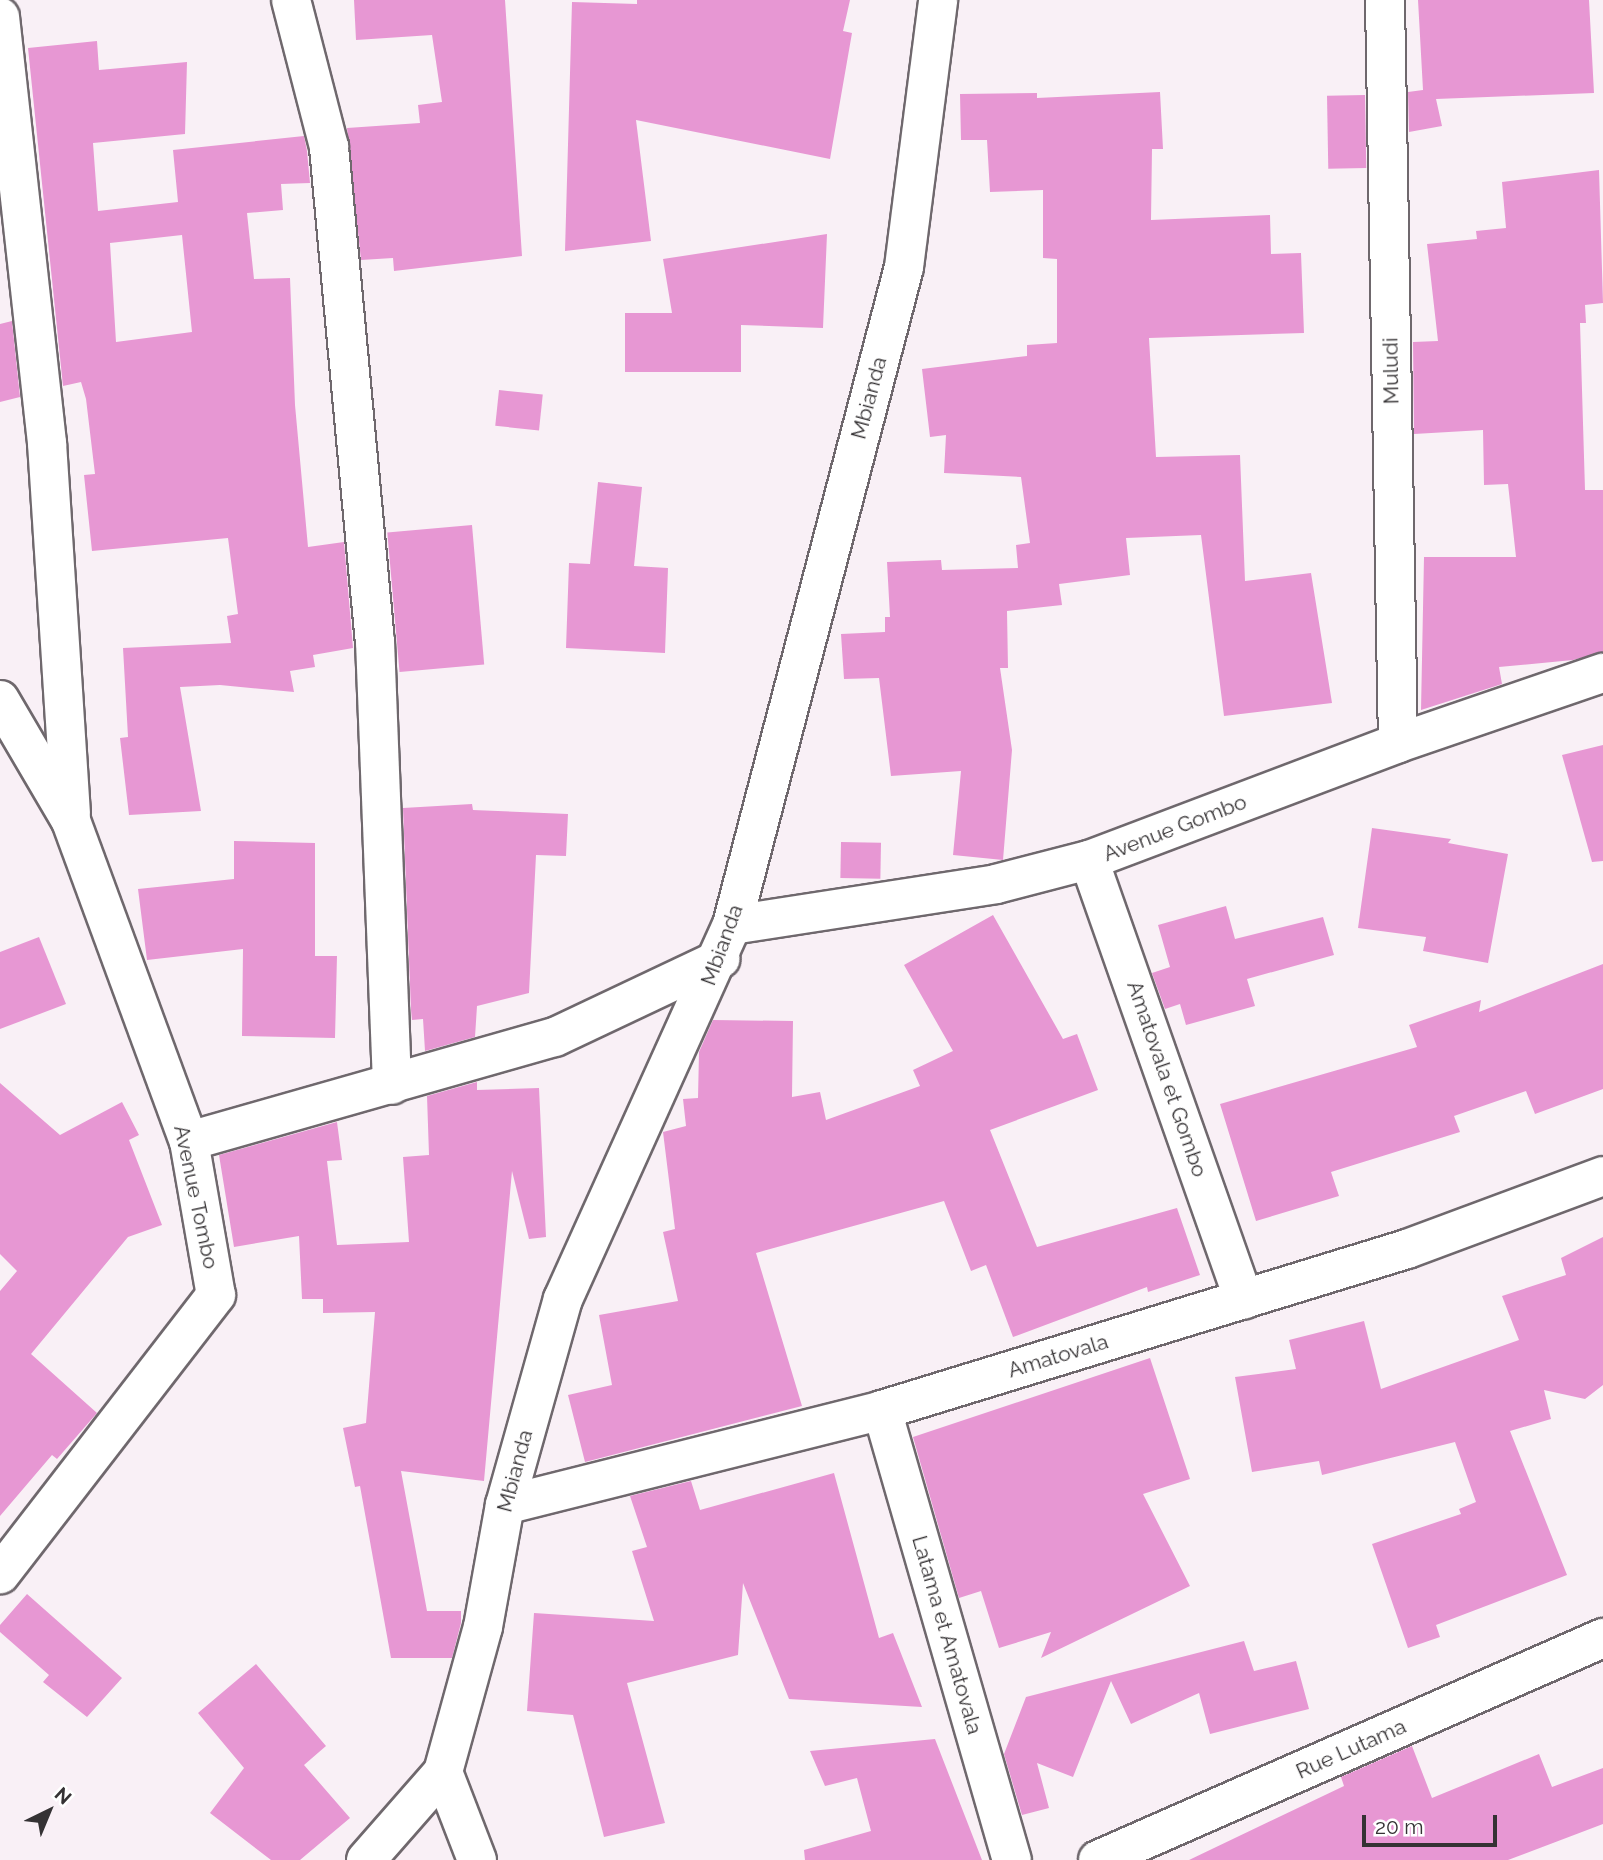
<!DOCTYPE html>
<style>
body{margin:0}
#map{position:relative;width:1603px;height:1860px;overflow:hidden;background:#f9f0f6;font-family:Raleway,sans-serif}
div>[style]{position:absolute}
.building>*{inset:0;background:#e797d3;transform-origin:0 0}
.roads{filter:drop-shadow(2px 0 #6f686d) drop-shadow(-2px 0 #6f686d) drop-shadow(0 2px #6f686d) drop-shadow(0 -2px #6f686d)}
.street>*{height:38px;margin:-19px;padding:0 19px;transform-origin:19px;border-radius:19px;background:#fff}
.secondary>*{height:38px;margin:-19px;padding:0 19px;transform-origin:19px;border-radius:19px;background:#fff}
span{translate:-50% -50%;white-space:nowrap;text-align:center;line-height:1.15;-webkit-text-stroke:5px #fff;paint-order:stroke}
.street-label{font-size:21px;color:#353234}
.north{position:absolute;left:14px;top:1776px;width:70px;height:70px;-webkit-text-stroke:5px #fff;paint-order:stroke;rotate:43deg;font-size:19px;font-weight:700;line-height:28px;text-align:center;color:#353234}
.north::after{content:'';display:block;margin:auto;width:24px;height:32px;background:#353234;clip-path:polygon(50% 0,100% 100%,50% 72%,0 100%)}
.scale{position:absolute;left:1362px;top:1815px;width:135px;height:32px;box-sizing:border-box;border:4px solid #353234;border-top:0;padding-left:9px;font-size:21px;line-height:24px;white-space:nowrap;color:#353234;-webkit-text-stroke:5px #fff;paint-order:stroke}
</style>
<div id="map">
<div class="building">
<div style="clip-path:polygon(354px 0,505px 0,522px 256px,394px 271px,393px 258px,361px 260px,347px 128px,420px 123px,418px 105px,442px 102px,432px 35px,356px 40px)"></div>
<div style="clip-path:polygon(637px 0,850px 0,843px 31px,852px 33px,830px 159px,636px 120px,651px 241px,565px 251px,572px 2px,637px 4px)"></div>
<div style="clip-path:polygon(1418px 0,1589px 0,1594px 93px,1436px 99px,1442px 126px,1409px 132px,1408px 92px,1423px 90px)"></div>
<div style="clip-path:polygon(evenodd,97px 41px,99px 70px,187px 62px,185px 134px,93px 143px,98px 211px,178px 202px,173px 150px,304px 136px,307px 151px,310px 183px,281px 184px,283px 210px,247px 213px,254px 279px,290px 278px,295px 405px,308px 547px,344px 542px,353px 648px,313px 655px,315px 667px,290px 671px,294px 692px,220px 685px,180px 687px,201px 811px,129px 815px,120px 738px,128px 737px,123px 648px,231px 643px,227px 616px,238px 614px,228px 538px,92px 551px,84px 475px,95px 474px,86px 399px,81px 382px,63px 386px,28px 48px,97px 41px,182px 235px,192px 332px,116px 342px,110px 243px,182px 235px)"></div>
<div style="clip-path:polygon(1160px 92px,1163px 149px,1152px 149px,1151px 220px,1270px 215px,1271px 254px,1301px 253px,1304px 333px,1149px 338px,1156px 457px,1240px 455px,1245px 581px,1311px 573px,1332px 703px,1224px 716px,1201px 535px,1126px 538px,1130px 575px,1059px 584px,1062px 605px,1007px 611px,1008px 668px,1000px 668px,1012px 750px,1003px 860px,953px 855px,961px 771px,891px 776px,879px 678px,844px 679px,841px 634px,885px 632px,885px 617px,890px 617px,887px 562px,941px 560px,942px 570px,1018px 568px,1016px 545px,1030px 543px,1021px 477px,944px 473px,946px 435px,930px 437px,922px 369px,1027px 356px,1027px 345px,1057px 343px,1057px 259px,1043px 258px,1043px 190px,990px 192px,987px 140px,961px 140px,960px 94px,1037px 93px,1037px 98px)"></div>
<div style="left:1365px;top:95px;width:73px;height:38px;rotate:89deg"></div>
<div style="clip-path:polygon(1599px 170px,1603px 303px,1585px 305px,1586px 323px,1580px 323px,1585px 490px,1603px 490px,1603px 652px,1573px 660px,1499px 667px,1502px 684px,1421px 710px,1424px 557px,1516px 557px,1508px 484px,1484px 485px,1483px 430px,1414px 434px,1413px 342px,1438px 341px,1427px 244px,1477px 239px,1476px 231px,1506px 228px,1502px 182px)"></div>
<div style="clip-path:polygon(827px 234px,823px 328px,741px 325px,741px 372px,625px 372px,625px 313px,672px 313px,663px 259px)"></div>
<div style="clip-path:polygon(12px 321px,20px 397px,0 402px,0 324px)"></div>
<div style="left:499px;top:390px;width:44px;height:36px;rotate:6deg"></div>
<div style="clip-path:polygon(598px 482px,642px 487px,634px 566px,668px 568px,665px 653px,566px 648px,569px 563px,590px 564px)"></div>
<div style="left:472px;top:525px;width:140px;height:85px;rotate:85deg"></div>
<div style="clip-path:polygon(1603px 745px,1603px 861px,1592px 862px,1562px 755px)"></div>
<div style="clip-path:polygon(472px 804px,473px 810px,568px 814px,566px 856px,536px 855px,529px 993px,477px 1006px,475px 1037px,425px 1051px,423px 1019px,412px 1020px,411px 1010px,403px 808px)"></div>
<div style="clip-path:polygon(1372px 828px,1451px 839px,1448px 843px,1508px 854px,1488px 963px,1423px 951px,1426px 937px,1358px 928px)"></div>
<div style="clip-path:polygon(234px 841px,315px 843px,315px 956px,337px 956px,335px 1038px,242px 1036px,243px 949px,147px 960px,138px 889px,234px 879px)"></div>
<div style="left:841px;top:842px;width:40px;height:36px;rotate:1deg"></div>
<div style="clip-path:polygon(1226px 906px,1235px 939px,1323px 917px,1334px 955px,1247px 979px,1255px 1006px,1186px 1025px,1180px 1004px,1165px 1009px,1152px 973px,1170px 967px,1158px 925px)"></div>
<div style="clip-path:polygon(993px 915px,1063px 1039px,1077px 1034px,1098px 1090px,990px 1130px,1037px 1247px,1177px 1208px,1200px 1275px,1148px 1292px,1147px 1287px,1013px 1337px,986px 1265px,971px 1271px,944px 1201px,756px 1253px,802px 1406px,585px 1462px,568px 1395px,612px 1385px,599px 1315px,678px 1301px,663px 1232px,675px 1229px,663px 1132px,686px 1126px,683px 1099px,698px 1098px,699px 1052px,713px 1020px,793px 1021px,792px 1097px,820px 1092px,826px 1120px,920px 1086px,913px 1070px,953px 1051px,904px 965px)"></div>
<div style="clip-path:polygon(39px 937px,66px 1004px,0 1029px,0 952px)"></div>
<div style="clip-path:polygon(1603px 964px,1603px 1089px,1535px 1114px,1526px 1091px,1454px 1116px,1460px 1132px,1331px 1172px,1339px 1196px,1256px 1221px,1220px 1104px,1417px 1047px,1409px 1025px,1481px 1000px,1479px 1012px)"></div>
<div style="clip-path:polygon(477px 1082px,477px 1090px,539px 1088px,546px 1237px,529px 1239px,512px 1171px,484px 1481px,401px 1471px,427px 1611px,461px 1611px,461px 1623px,452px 1658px,391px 1658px,360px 1486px,355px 1487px,343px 1428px,366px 1423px,375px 1312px,323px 1313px,323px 1299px,302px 1299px,299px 1236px,234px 1247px,219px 1155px,337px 1122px,342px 1160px,327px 1161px,337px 1245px,409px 1242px,403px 1157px,429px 1155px,427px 1096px)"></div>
<div style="clip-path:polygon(0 1083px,60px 1135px,122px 1102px,139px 1135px,129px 1140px,162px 1225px,128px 1237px,31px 1354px,97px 1413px,57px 1459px,52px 1455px,0 1516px,0 1291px,17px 1271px,0 1254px)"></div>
<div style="clip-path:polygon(1603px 1237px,1603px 1385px,1585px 1399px,1544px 1390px,1551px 1419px,1510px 1431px,1567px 1575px,1436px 1625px,1440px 1637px,1408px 1648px,1372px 1544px,1461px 1514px,1459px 1509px,1476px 1502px,1455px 1442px,1322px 1475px,1319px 1461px,1252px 1472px,1235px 1377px,1296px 1369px,1289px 1340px,1364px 1321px,1381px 1389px,1519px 1340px,1502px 1296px,1566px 1275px,1561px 1258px)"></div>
<div style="clip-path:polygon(1150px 1358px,1190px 1479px,1143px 1494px,1190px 1586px,1041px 1658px,1051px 1632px,999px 1648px,981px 1591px,959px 1598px,913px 1437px)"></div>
<div style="clip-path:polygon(834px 1473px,879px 1638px,893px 1633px,922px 1707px,789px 1699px,743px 1583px,738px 1655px,627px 1683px,665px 1823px,604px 1837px,573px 1715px,527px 1711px,534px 1613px,654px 1621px,632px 1551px,647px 1547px,630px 1496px,691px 1481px,700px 1510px)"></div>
<div style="clip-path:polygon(27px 1594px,122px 1678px,87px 1717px,43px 1682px,49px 1675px,0 1632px,0 1625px)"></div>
<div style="clip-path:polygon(1244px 1641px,1254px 1671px,1296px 1661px,1309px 1709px,1210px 1734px,1199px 1693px,1131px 1724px,1111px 1681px,1073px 1777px,1037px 1763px,1049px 1808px,1022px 1815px,1004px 1754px,1026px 1697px)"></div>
<div style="clip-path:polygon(256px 1664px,326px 1746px,304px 1765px,350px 1818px,300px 1860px,271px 1860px,210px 1813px,244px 1768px,198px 1713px)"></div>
<div style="clip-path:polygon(935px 1739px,982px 1860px,805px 1860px,804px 1850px,871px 1831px,857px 1778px,825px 1786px,810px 1751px)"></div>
<div style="clip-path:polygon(1412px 1746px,1432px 1798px,1539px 1754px,1552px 1787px,1603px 1768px,1603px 1824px,1508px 1860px,1189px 1860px,1344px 1786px,1341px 1777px)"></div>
</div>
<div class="roads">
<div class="street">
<div style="left:291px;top:0;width:152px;rotate:75.5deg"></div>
<div style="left:329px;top:147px;width:496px;rotate:84.7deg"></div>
<div style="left:375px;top:641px;width:444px;rotate:87.8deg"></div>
<div style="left:1385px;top:0;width:743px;rotate:89deg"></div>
<div style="left:0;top:17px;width:429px;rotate:83.7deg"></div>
<div style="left:47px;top:443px;width:371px;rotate:86.3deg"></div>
<div style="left:0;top:700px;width:140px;rotate:59.6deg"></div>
<div style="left:71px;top:821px;width:341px;rotate:69.8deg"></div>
<div style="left:189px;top:1141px;width:156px;rotate:80.1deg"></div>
<div style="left:216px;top:1295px;width:353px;rotate:127.7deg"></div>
<div style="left:1089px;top:860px;width:466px;rotate:70.6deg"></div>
<div style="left:732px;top:925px;width:267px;rotate:-8.8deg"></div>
<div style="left:996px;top:884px;width:96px;rotate:-14.5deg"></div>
<div style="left:1089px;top:860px;width:330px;rotate:-20.7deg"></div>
<div style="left:1398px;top:743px;width:217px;rotate:-18.9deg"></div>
<div style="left:189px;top:1141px;width:380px;rotate:-15.9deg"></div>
<div style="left:555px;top:1037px;width:183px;rotate:-25.3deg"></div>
<div style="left:882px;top:1410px;width:468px;rotate:73.9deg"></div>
<div style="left:505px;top:1505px;width:389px;rotate:-14.1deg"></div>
<div style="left:882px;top:1410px;width:549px;rotate:-17.05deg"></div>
<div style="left:1407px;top:1249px;width:209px;rotate:-20.4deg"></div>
<div style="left:366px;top:1860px;width:117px;rotate:-48.8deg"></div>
<div style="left:1098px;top:1860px;width:552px;rotate:-23.73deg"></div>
</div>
<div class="secondary">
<div style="left:477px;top:1860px;width:94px;rotate:-111.1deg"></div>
<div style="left:443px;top:1772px;width:150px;rotate:-74.6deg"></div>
<div style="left:483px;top:1627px;width:124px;rotate:-79.8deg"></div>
<div style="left:505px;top:1505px;width:214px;rotate:-74.3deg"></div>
<div style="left:563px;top:1299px;width:410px;rotate:-65.7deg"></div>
<div style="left:732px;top:925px;width:680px;rotate:-75.35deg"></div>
<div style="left:904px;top:267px;width:269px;rotate:-82.7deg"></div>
</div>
</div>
<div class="street-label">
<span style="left:1391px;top:371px;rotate:-91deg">Muludi</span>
<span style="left:869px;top:398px;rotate:-75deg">Mbianda</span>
<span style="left:1175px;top:828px;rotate:-21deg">Avenue Gombo</span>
<span style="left:722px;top:945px;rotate:-70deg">Mbianda</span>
<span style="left:1167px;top:1079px;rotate:71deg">Amatovala et Gombo</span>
<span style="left:196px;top:1197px;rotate:78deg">Avenue Tombo</span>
<span style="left:1058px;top:1356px;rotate:-17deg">Amatovala</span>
<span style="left:515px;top:1471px;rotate:-75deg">Mbianda</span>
<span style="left:947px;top:1635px;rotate:74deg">Latama et Amatovala</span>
<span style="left:1351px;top:1749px;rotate:-24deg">Rue Lutama</span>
</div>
<div class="north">N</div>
<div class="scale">20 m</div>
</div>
